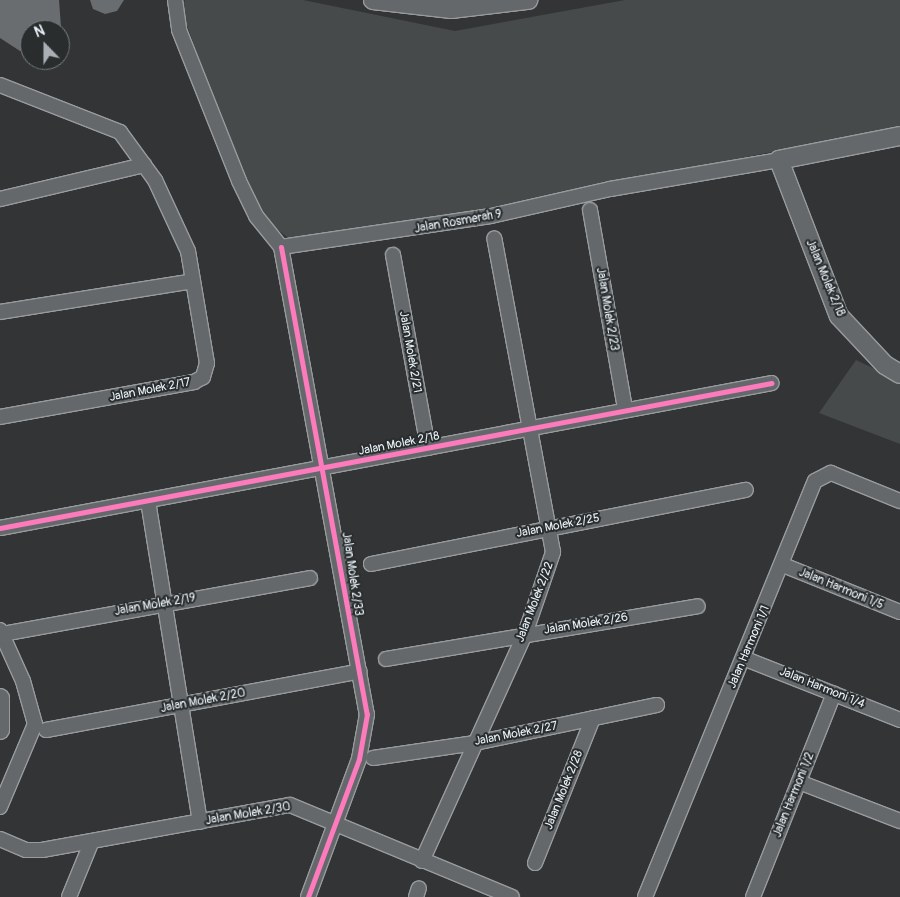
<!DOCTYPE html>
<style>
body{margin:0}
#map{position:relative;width:900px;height:897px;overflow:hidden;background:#333435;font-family:Pangolin,sans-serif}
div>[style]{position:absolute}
.green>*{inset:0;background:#464a4b}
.water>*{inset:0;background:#696d70}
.roads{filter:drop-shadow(1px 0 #999b9e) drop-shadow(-1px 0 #999b9e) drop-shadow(0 1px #999b9e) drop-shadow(0 -1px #999b9e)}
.minor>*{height:14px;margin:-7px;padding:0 7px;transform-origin:7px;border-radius:7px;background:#64686b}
.major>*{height:18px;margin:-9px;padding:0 9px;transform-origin:9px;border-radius:9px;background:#64686b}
.cycleway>*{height:5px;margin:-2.5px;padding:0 2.5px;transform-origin:2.5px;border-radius:2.5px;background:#fd7abc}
span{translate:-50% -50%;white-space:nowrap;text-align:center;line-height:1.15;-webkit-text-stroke:4px #2a2d2e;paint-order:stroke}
.street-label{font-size:12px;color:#e8f1f8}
.north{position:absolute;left:20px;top:20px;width:50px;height:50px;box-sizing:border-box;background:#2a2d2e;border:1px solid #767b7f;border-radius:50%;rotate:338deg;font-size:14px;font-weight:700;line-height:20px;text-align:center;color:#e8f1f8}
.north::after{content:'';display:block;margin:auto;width:18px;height:22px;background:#a9afb4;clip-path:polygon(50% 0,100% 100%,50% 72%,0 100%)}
</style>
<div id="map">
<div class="green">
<div style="clip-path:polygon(185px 0,303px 0,455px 31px,625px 0,900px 0,900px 126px,416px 224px,292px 241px,272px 225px,244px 181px,182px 12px)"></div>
<div style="clip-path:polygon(856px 360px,900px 381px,900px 444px,819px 413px)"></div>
</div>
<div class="water">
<div style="clip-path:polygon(0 0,59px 0,61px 27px,30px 30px,30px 50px,20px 51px,0 38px)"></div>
<div style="clip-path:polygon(90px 0,124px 0,117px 11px,105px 14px,93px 9px)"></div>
</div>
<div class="roads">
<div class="minor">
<div style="left:175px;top:0;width:30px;rotate:82deg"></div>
<div style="left:179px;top:30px;width:162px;rotate:68.3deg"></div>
<div style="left:239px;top:181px;width:39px;rotate:64deg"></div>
<div style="left:256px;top:216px;width:40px;rotate:51deg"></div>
<div style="left:0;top:85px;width:129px;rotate:21.4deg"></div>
<div style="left:120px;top:132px;width:41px;rotate:54deg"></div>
<div style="left:144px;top:165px;width:19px;rotate:54deg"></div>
<div style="left:155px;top:180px;width:78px;rotate:65.1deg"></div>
<div style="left:188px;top:251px;width:114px;rotate:80.4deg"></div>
<div style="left:207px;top:363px;width:15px;rotate:106deg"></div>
<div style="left:203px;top:377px;width:10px;rotate:151deg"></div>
<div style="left:194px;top:382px;width:197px;rotate:169.8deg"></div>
<div style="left:0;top:199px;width:148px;rotate:-13.3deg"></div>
<div style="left:590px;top:210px;width:202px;rotate:80deg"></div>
<div style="left:281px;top:247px;width:475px;rotate:79.6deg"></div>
<div style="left:367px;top:714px;width:46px;rotate:100.1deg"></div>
<div style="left:359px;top:759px;width:147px;rotate:110.3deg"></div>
<div style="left:281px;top:247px;width:212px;rotate:-8.4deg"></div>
<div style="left:491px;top:216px;width:122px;rotate:-12.8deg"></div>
<div style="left:610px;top:189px;width:171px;rotate:-9.7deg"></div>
<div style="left:393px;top:255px;width:196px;rotate:79.7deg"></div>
<div style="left:0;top:312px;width:195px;rotate:-9.1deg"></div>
<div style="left:148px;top:501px;width:325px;rotate:80.8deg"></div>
<div style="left:0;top:528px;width:785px;rotate:-10.64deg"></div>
<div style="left:371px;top:564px;width:382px;rotate:-11.2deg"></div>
<div style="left:783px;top:565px;width:126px;rotate:21.9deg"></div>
<div style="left:0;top:630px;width:56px;rotate:65.7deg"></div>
<div style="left:23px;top:681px;width:45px;rotate:74.4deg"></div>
<div style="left:35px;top:724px;width:90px;rotate:112.9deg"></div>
<div style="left:2px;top:634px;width:313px;rotate:-10.3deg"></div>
<div style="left:743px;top:658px;width:169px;rotate:21.5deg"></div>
<div style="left:386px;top:659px;width:316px;rotate:-9.6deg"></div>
<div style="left:46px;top:730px;width:319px;rotate:-10.6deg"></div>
<div style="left:373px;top:758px;width:103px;rotate:-8.4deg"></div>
<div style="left:475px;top:743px;width:186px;rotate:-11.8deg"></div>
<div style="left:799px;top:782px;width:108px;rotate:21.1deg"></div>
<div style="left:0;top:839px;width:28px;rotate:23deg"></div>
<div style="left:26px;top:850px;width:16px"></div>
<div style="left:42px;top:850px;width:252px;rotate:-10.3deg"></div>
<div style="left:290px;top:805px;width:240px;rotate:22.5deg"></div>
<div style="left:422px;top:861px;width:249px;rotate:-65.6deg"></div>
<div style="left:525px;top:634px;width:87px;rotate:-71.1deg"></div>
<div style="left:553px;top:552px;width:319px;rotate:-100.6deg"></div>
<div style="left:535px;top:863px;width:156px;rotate:-68.2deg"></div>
<div style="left:69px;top:897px;width:58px;rotate:-67.8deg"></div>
<div style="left:416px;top:897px;width:9px;rotate:-72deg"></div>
<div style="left:645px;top:897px;width:449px;rotate:-67.8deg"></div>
<div style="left:815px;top:481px;width:18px;rotate:-27deg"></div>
<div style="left:831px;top:473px;width:74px;rotate:22.1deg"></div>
<div style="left:753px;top:897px;width:219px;rotate:-68.3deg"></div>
</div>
<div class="major">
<div style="left:373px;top:0;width:79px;rotate:6.6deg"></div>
<div style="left:451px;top:9px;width:78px;rotate:-6.7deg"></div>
<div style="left:900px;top:136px;width:123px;rotate:168.8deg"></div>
<div style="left:779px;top:160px;width:167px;rotate:69deg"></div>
<div style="left:839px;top:316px;width:67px;rotate:46.8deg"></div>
<div style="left:885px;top:365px;width:17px;rotate:31deg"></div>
<div style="left:0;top:698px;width:32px;rotate:90deg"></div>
</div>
</div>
<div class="cycleway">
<div style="left:281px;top:247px;width:475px;rotate:79.6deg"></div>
<div style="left:367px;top:714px;width:46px;rotate:100.1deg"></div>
<div style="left:359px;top:759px;width:147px;rotate:110.3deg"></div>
<div style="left:0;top:528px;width:785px;rotate:-10.64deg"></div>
</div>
<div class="street-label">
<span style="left:458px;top:222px;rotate:-10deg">Jalan Rosmerah 9</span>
<span style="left:825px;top:278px;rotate:67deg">Jalan Molek 2/18</span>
<span style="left:607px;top:309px;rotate:80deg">Jalan Molek 2/23</span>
<span style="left:410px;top:352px;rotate:80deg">Jalan Molek 2/21</span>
<span style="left:150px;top:390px;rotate:-11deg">Jalan Molek 2/17</span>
<span style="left:399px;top:444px;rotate:-11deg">Jalan Molek 2/18</span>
<span style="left:558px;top:526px;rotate:-11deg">Jalan Molek 2/25</span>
<span style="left:352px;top:574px;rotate:81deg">Jalan Molek 2/33</span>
<span style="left:841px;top:589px;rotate:22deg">Jalan Harmoni 1/5</span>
<span style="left:535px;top:602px;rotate:-69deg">Jalan Molek 2/22</span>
<span style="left:155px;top:605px;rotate:-10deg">Jalan Molek 2/19</span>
<span style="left:586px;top:624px;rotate:-9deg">Jalan Molek 2/26</span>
<span style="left:749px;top:647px;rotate:-67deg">Jalan Harmoni 1/1</span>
<span style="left:822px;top:688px;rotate:22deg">Jalan Harmoni 1/4</span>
<span style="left:203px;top:701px;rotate:-11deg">Jalan Molek 2/20</span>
<span style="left:516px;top:734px;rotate:-11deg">Jalan Molek 2/27</span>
<span style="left:564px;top:790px;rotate:-68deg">Jalan Molek 2/28</span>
<span style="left:794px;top:795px;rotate:-68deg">Jalan Harmoni 1/2</span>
<span style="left:248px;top:814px;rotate:-10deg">Jalan Molek 2/30</span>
</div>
<div class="north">N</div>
</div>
